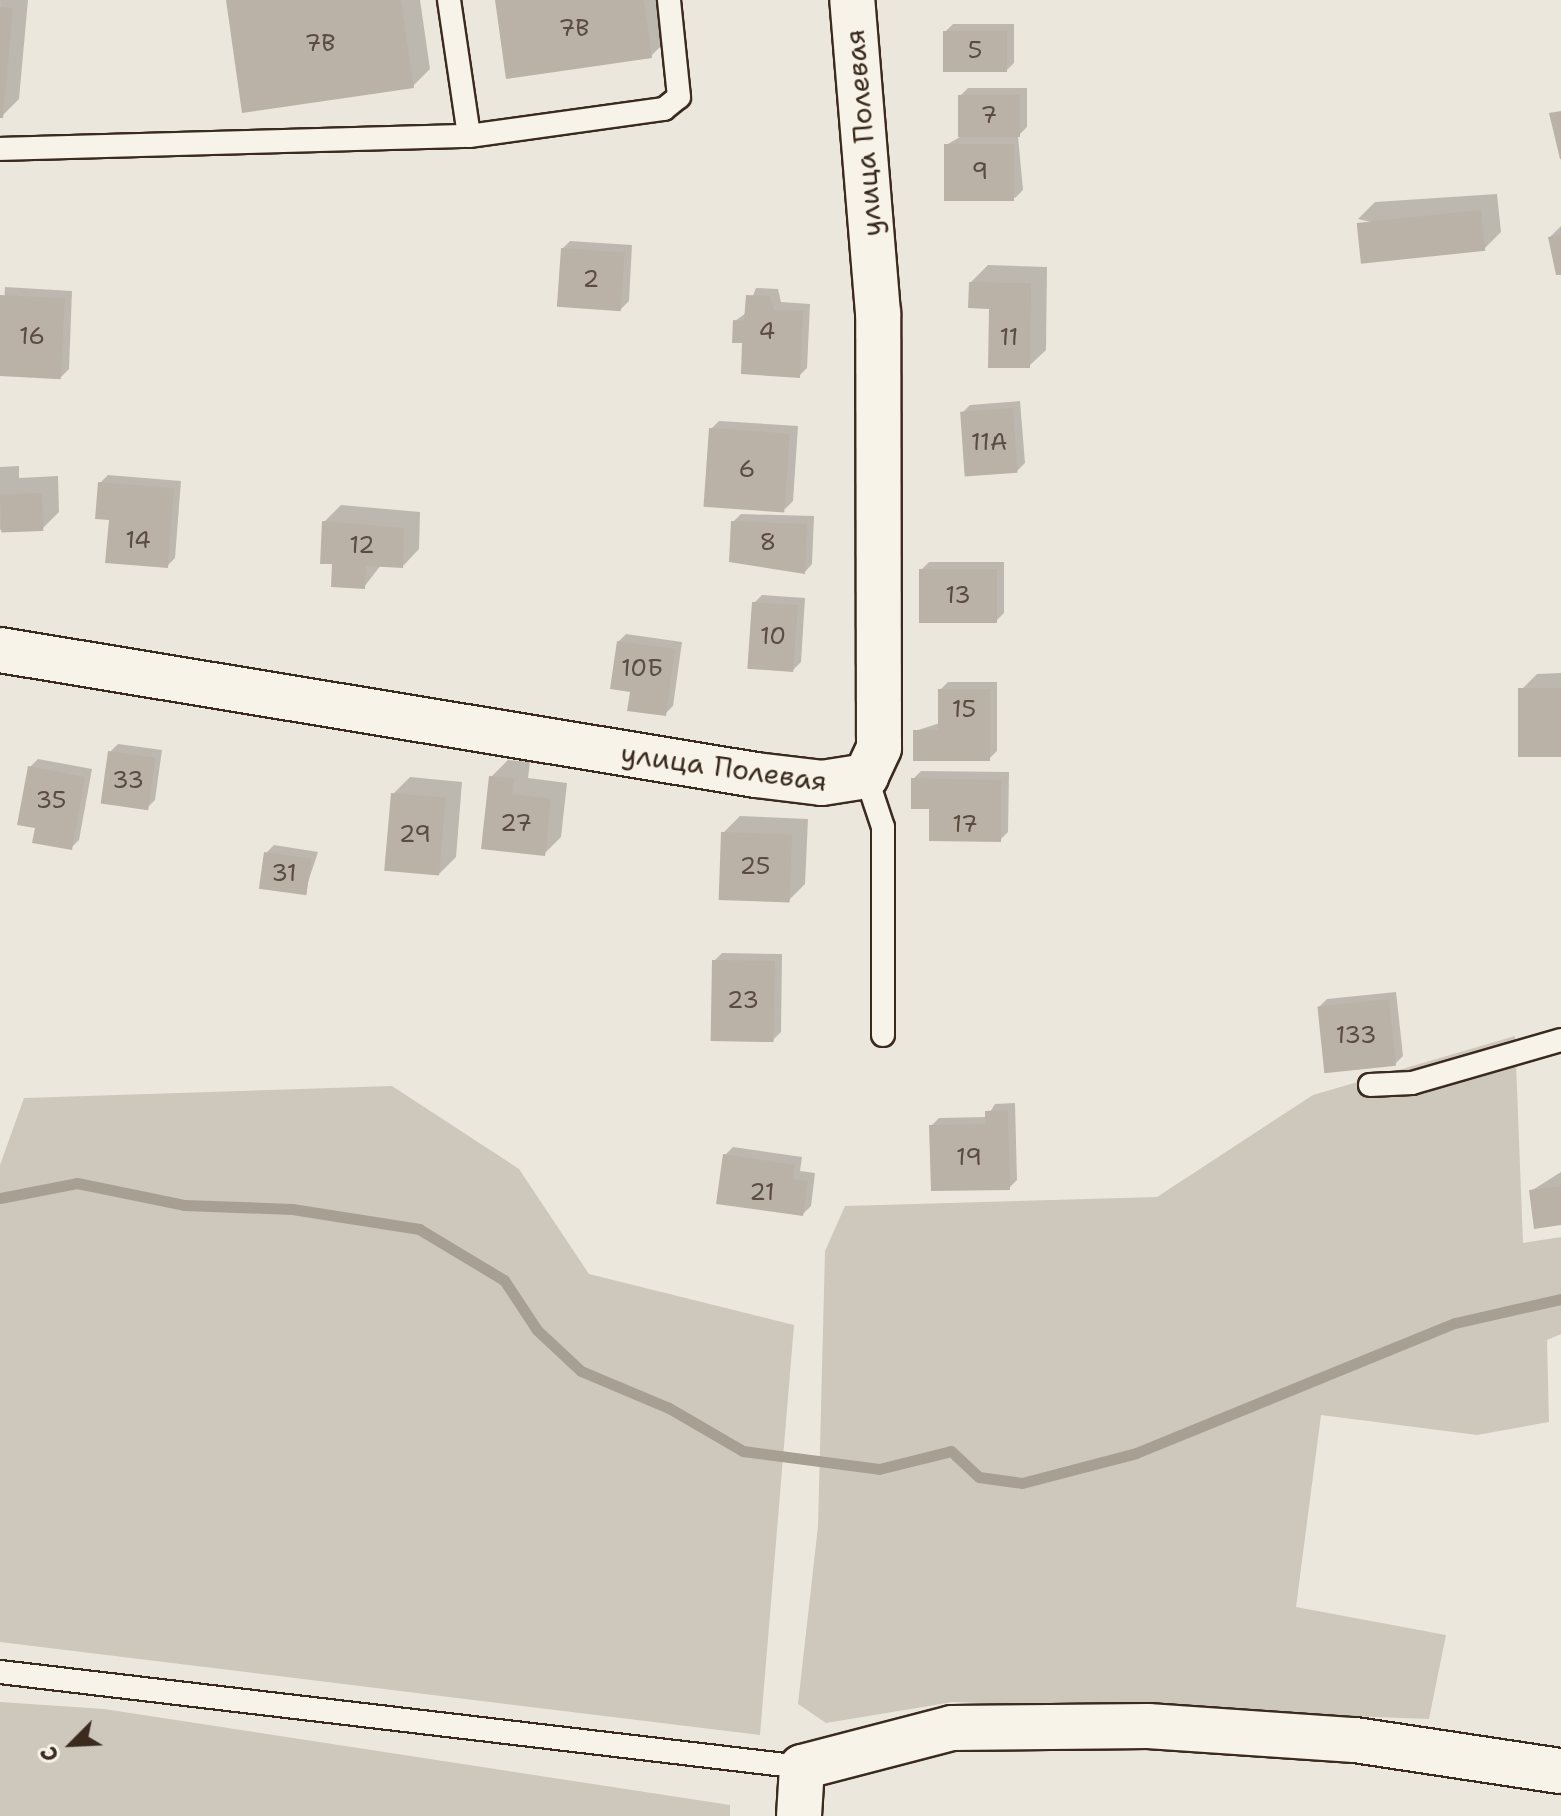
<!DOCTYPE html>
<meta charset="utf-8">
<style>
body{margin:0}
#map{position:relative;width:1561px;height:1816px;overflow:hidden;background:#ece7dc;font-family:"Shantell Sans",sans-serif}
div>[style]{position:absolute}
.green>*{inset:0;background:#cec8bc}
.shadow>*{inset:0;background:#0003}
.stream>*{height:11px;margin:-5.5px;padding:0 5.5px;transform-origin:5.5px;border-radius:5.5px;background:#a89f93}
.building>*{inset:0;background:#bab2a7;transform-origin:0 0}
.roads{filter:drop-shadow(2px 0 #3b2a1e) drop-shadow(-2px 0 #3b2a1e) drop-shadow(0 2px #3b2a1e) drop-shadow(0 -2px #3b2a1e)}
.lane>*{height:22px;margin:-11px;padding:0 11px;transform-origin:11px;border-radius:11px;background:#f7f3e8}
.street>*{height:44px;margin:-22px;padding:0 22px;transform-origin:22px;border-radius:22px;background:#f7f3e8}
span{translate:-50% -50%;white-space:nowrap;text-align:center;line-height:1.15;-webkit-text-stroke:6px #f7f3e8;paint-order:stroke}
.number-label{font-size:24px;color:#5b4c40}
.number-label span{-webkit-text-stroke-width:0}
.street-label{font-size:28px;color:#3b2a1e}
.north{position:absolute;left:32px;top:1704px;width:80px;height:80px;-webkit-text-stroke:6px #f7f3e8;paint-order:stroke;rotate:246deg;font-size:22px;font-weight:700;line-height:32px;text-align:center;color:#3b2a1e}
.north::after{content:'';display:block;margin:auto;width:28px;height:36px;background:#3b2a1e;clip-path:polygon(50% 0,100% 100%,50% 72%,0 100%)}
</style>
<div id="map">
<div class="green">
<div style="clip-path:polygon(1515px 1036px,1523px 1243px,1561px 1237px,1561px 1334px,1547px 1340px,1549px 1422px,1477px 1435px,1321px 1415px,1296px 1607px,1446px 1635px,1429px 1719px,953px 1702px,826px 1723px,798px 1704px,818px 1526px,825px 1251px,845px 1206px,1157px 1197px,1313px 1095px)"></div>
<div style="clip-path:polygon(392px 1086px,519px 1169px,589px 1274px,794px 1325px,760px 1735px,0 1642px,0 1165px,24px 1098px)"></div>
<div style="clip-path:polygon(0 1702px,104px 1709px,730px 1805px,730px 1816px,0 1816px)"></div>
</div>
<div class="shadow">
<div style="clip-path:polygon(0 0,28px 0,19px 99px,2px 116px)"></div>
<div style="clip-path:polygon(228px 0,420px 0,430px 69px,413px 86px)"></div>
<div style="clip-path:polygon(497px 0,663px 0,668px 39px,651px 56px)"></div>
<div style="clip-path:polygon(953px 24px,1014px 24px,1014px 63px,1006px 71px,945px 32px)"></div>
<div style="clip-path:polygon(968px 88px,1027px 88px,1027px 127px,1018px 136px,1023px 190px,1015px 198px,946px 145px,960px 137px,960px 96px)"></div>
<div style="clip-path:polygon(1497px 194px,1501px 232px,1484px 249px,1358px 219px,1375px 202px)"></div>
<div style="clip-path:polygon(1561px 226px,1561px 273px,1550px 237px)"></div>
<div style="clip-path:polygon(570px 241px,632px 245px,629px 301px,621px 309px,562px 249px)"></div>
<div style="clip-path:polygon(988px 265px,1047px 267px,1046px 350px,1029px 366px,971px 282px)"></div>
<div style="clip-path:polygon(5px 287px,72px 291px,69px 369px,61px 377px,0 374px)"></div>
<div style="clip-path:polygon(756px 288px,778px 289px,781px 302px,810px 304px,807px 368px,799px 376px,744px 341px,735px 321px,746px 313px)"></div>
<div style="clip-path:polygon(1020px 401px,1025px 463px,1017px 471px,962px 413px,970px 405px)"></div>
<div style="clip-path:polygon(719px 421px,798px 426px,793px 501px,785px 509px,711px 429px)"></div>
<div style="clip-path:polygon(19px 466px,19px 478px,58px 476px,59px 512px,42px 529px,0 530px,0 467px)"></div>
<div style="clip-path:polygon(108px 475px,181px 481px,175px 558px,167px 566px,111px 518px,100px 483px)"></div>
<div style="clip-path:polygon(341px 505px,420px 512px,419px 549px,403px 566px,381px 565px,364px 587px,335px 563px,324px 522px)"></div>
<div style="clip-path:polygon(741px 514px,814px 516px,812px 564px,805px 572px,733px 522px)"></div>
<div style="clip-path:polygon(929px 562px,1004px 562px,1004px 613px,996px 621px,921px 570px)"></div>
<div style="clip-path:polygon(762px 595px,805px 598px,801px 662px,793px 670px,754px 603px)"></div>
<div style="clip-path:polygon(626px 634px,682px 642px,673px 706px,665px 714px,632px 690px,618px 642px)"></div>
<div style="clip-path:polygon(1561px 673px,1561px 755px,1520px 691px,1537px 674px)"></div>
<div style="clip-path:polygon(948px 682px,997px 682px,997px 751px,989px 759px,915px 731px,940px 723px,940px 690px)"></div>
<div style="clip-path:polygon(118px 744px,162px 750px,155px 800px,147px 808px,110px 752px)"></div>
<div style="clip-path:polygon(38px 759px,92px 769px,79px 840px,71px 848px,37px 826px,30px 767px)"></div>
<div style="clip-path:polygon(508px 760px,530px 762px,528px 778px,567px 783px,561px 837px,544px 854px,491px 777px)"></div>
<div style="clip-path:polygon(921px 771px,1009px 772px,1008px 832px,1000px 840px,932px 807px,913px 779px)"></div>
<div style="clip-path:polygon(410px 777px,462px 782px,456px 857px,439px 874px,393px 794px)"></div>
<div style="clip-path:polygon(740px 816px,808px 819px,805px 884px,788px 901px,723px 833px)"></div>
<div style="clip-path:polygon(274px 845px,318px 852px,304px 894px,266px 853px)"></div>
<div style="clip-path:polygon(722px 953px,782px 954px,781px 1032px,773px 1040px,714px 961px)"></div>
<div style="clip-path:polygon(1396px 992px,1403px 1056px,1395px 1064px,1319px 1007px,1327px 999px)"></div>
<div style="clip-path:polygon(1015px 1103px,1017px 1180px,1009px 1188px,931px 1126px,939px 1118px,987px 1117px,995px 1104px)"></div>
<div style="clip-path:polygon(733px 1147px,802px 1157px,800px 1171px,815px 1173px,811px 1206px,803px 1214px,725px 1155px)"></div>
<div style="clip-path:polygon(1561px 1172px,1561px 1223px,1531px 1191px)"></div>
</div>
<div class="stream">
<div style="left:0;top:1198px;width:78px;rotate:-11deg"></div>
<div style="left:77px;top:1183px;width:109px;rotate:11.6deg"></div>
<div style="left:184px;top:1205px;width:108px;rotate:2.1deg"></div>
<div style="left:292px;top:1209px;width:129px;rotate:8.9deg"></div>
<div style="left:419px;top:1229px;width:99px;rotate:31deg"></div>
<div style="left:504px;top:1280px;width:60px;rotate:56.6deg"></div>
<div style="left:537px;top:1330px;width:60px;rotate:43deg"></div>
<div style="left:581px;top:1371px;width:95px;rotate:22.8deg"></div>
<div style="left:669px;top:1408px;width:86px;rotate:30.2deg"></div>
<div style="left:743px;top:1451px;width:137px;rotate:7.5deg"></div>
<div style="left:879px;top:1469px;width:74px;rotate:-14deg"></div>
<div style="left:951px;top:1451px;width:38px;rotate:43deg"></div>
<div style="left:979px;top:1477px;width:43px;rotate:7.9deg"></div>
<div style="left:1022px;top:1483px;width:118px;rotate:-14.7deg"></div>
<div style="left:1136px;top:1453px;width:344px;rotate:-22.2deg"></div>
<div style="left:1455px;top:1323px;width:109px;rotate:-12.8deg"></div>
</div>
<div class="building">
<div style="clip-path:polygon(226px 0,401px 0,414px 88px,242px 113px)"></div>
<div style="clip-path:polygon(495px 0,644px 0,652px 58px,506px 79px)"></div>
<div style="clip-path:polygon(0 7px,13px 8px,3px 118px,0 118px)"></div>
<div style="left:943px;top:31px;width:64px;height:41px"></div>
<div style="left:958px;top:95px;width:62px;height:42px"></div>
<div style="clip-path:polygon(1561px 111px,1561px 159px,1560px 159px,1549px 113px)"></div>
<div style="left:944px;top:144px;width:70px;height:57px"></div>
<div style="left:1481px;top:210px;width:41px;height:125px;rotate:84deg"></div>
<div style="clip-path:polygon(1561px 235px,1561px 275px,1556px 275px,1548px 237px)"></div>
<div style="left:561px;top:248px;width:64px;height:59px;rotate:4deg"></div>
<div style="clip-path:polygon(969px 282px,1031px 283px,1030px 368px,988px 368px,989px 309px,968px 308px)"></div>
<div style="left:0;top:295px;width:65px;height:81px;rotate:3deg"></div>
<div style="clip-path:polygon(746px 295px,770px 296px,774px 310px,803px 311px,800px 378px,741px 374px,742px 343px,732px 343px,733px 320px,744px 321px)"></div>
<div style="left:1013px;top:408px;width:65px;height:53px;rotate:86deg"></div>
<div style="left:709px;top:428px;width:81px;height:79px;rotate:4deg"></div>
<div style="clip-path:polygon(98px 482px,174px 488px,168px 568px,105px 563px,109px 520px,95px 519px)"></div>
<div style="left:42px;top:493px;width:38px;height:42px;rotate:88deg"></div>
<div style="clip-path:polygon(322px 521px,404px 528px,403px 568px,366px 566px,365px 589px,331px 587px,332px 564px,320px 564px)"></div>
<div style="clip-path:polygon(731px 521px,807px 524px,805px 574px,729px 562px)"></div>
<div style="left:919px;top:569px;width:78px;height:54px"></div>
<div style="left:752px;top:602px;width:46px;height:67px;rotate:4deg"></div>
<div style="clip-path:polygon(617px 641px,675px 649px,666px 716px,627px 711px,630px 692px,610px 689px)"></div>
<div style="left:1561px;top:688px;width:69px;height:43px;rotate:90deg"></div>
<div style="clip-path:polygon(938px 689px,990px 689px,990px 761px,913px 761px,913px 730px,938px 730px)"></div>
<div style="left:108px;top:751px;width:48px;height:53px;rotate:8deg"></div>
<div style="clip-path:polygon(28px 766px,85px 777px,72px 850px,32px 843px,35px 828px,17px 825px)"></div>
<div style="clip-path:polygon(489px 776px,514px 778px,512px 794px,551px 799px,545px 856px,481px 849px)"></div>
<div style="clip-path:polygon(911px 778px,1001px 780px,1001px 842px,929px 841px,929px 809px,911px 809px)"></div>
<div style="left:391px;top:793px;width:55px;height:78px;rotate:5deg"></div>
<div style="left:721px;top:832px;width:71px;height:68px;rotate:2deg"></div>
<div style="left:264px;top:852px;width:48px;height:37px;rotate:8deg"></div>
<div style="left:712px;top:960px;width:63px;height:81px;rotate:1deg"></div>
<div style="left:1389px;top:999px;width:67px;height:72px;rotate:84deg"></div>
<div style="clip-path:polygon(1008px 1110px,1010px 1190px,931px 1191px,929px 1125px,985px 1124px,985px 1111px)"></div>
<div style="clip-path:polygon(723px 1154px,795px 1165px,793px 1179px,808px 1181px,803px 1216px,716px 1204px)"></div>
<div style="clip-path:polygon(1561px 1186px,1561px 1225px,1534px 1229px,1529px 1190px)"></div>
</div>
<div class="roads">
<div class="lane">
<div style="left:449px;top:0;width:137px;rotate:81.6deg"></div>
<div style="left:0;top:149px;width:469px;rotate:-1.6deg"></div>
<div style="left:469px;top:136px;width:197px;rotate:-7.9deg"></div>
<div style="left:664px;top:109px;width:19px;rotate:-39deg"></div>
<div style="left:679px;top:97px;width:98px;rotate:-95.9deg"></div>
<div style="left:866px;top:776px;width:54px;rotate:71.6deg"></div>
<div style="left:883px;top:827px;width:208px;rotate:90deg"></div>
<div style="left:1370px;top:1085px;width:42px;rotate:-2.7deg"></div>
<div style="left:1412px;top:1083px;width:155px;rotate:-16.1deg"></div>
<div style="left:0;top:1672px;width:808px;rotate:6.76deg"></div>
</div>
<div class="street">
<div style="left:0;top:650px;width:766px;rotate:9.39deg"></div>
<div style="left:756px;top:775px;width:66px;rotate:6.9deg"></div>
<div style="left:822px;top:783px;width:45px;rotate:-9deg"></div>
<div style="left:866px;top:776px;width:31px;rotate:-65deg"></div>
<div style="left:879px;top:748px;width:435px;rotate:-90.1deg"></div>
<div style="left:878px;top:313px;width:314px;rotate:-94.7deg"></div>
<div style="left:799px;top:1816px;width:49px;rotate:-86.5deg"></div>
<div style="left:802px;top:1767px;width:155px;rotate:-14.6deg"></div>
<div style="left:952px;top:1728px;width:196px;rotate:-0.6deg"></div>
<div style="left:1148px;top:1726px;width:207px;rotate:3.9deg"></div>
<div style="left:1355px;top:1740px;width:208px;rotate:8.6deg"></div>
</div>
</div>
<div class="number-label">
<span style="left:574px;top:29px">7В</span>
<span style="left:320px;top:44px">7В</span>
<span style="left:975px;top:51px">5</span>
<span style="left:989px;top:116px">7</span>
<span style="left:980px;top:172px">9</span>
<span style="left:591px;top:280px">2</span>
<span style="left:767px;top:332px">4</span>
<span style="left:32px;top:337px">16</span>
<span style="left:1009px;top:338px">11</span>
<span style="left:989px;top:443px">11А</span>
<span style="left:747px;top:470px">6</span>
<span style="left:138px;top:541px">14</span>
<span style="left:768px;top:543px">8</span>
<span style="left:362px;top:546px">12</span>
<span style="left:958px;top:596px">13</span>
<span style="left:773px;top:637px">10</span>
<span style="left:642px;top:669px">10Б</span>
<span style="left:964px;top:710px">15</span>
<span style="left:128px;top:781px">33</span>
<span style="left:51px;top:801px">35</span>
<span style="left:516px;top:824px">27</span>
<span style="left:965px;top:825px">17</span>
<span style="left:415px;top:835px">29</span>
<span style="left:755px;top:867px">25</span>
<span style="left:284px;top:874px">31</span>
<span style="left:743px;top:1001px">23</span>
<span style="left:1356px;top:1036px">133</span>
<span style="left:969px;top:1158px">19</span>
<span style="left:762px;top:1193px">21</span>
</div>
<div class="street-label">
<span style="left:863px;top:133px;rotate:-95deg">улица Полевая</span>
<span style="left:724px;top:767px;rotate:8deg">улица Полевая</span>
</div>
<div class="north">С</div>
</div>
